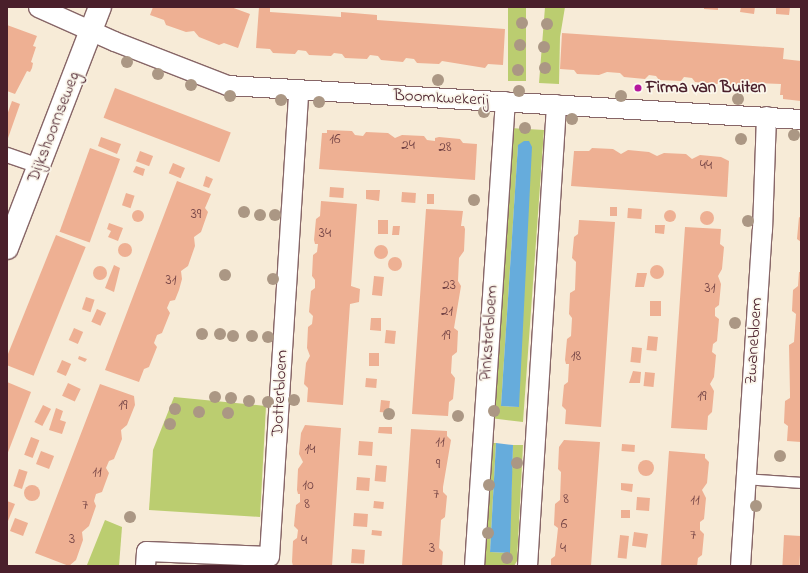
<!DOCTYPE html>
<style>
body{margin:0}
#map{position:relative;width:808px;height:573px;overflow:hidden;background:#f7ebd7;font-family:"Indie Flower",sans-serif}
div>[style]{position:absolute}
.green>*{inset:0;background:#bbcd70;transform-origin:0 0}
.water>*{inset:0;background:#66acdc}
.building>*{inset:0;background:#eeb093;transform-origin:0 0}
.round{border-radius:50%}
.roads{filter:drop-shadow(1px 0 #876667) drop-shadow(-1px 0 #876667) drop-shadow(0 1px #876667) drop-shadow(0 -1px #876667)}
.service>*{height:10px;margin:-5px;padding:0 5px;transform-origin:5px;border-radius:5px;background:#fff}
.pedestrian>*{height:14px;margin:-7px;padding:0 7px;transform-origin:7px;border-radius:7px;background:#fff}
.minor>*{height:19px;margin:-9.5px;padding:0 9.5px;transform-origin:9.5px;border-radius:9.5px;background:#fff}
.tertiary>*{height:22px;margin:-11px;padding:0 11px;transform-origin:11px;border-radius:11px;background:#fff}
.trees>*{width:12px;height:12px;margin:-6px;border-radius:50%;background:#ab9784}
.dots>*{width:11px;height:11px;translate:-50% -50%;box-sizing:border-box;border:2px solid #fbf7ec;border-radius:50%}
span{translate:-50% -50%;white-space:nowrap;text-align:center;line-height:1.15;-webkit-text-stroke:3.5px #fbf7ec;paint-order:stroke}
.number-label{font-size:15px;color:#734345}
.number-label span{-webkit-text-stroke-width:0}
.poi-label{font-size:17px;color:#4a1f2b;font-weight:700}
.left{translate:0 -50%;text-align:left}
.street-label{font-size:17px;color:#4a1f2b}
.frame{position:absolute;inset:0;border:8px solid #4a1f2b;pointer-events:none}
</style>
<div id="map">
<div class="green">
<div style="left:508px;top:7px;width:18px;height:74px"></div>
<div style="clip-path:polygon(545px 7px,565px 7px,560px 37px,559px 84px,539px 83px)"></div>
<div style="clip-path:polygon(evenodd,510px 128px,544px 130px,523px 422px,490px 418px,510px 128px,518px 146px,519px 407px,501px 406px,518px 146px)"></div>
<div style="clip-path:polygon(174px 397px,266px 406px,260px 517px,149px 510px,153px 450px)"></div>
<div style="clip-path:polygon(488px 443px,496px 443px,490px 552px,509px 553px,513px 445px,523px 445px,517px 561px,514px 566px,483px 566px)"></div>
<div style="clip-path:polygon(105px 520px,122px 527px,119px 566px,87px 565px)"></div>
</div>
<div class="water">
<div style="clip-path:polygon(524px 141px,529px 141px,532px 147px,519px 407px,501px 406px,518px 145px)"></div>
<div style="clip-path:polygon(496px 443px,513px 445px,510px 553px,490px 552px)"></div>
</div>
<div class="building">
<div style="clip-path:polygon(153px 7px,231px 7px,250px 14px,238px 48px,224px 43px,219px 45px,199px 37px,194px 31px,186px 32px,166px 25px,164px 20px,150px 15px)"></div>
<div style="clip-path:polygon(259px 7px,270px 7px,270px 12px,341px 17px,341px 12px,377px 15px,377px 20px,505px 29px,503px 65px,488px 64px,485px 68px,442px 61px,439px 64px,417px 63px,414px 59px,406px 58px,403px 62px,381px 60px,378px 56px,370px 55px,367px 59px,345px 58px,342px 54px,334px 53px,331px 56px,309px 55px,306px 51px,298px 50px,295px 54px,273px 53px,270px 49px,256px 48px)"></div>
<div style="clip-path:polygon(704px 7px,718px 7px,718px 10px,704px 9px)"></div>
<div style="clip-path:polygon(741px 7px,755px 7px,754px 14px,740px 12px)"></div>
<div style="clip-path:polygon(776px 7px,790px 7px,789px 15px,776px 14px)"></div>
<div style="clip-path:polygon(7px 25px,37px 36px,33px 46px,36px 47px,31px 62px,33px 63px,32px 68px,30px 72px,27px 71px,15px 94px,7px 91px)"></div>
<div style="clip-path:polygon(562px 33px,784px 48px,783px 59px,801px 61px,801px 101px,783px 99px,783px 95px,780px 95px,781px 84px,756px 83px,753px 86px,731px 85px,728px 81px,720px 80px,720px 83px,717px 84px,695px 82px,692px 78px,684px 77px,681px 81px,659px 80px,656px 76px,649px 75px,645px 79px,624px 77px,620px 73px,607px 72px,599px 75px,577px 74px,574px 70px,560px 69px)"></div>
<div style="left:115px;top:88px;width:124px;height:32px;rotate:21deg"></div>
<div style="clip-path:polygon(12px 101px,20px 104px,7px 141px,7px 115px)"></div>
<div style="clip-path:polygon(327px 130px,352px 131px,355px 135px,363px 136px,366px 132px,388px 133px,395px 138px,402px 135px,424px 136px,427px 140px,435px 141px,435px 138px,439px 137px,460px 139px,463px 143px,477px 144px,475px 180px,319px 169px,322px 133px,327px 133px)"></div>
<div style="clip-path:polygon(101px 137px,121px 144px,117px 154px,98px 146px)"></div>
<div style="left:90px;top:148px;width:32px;height:89px;rotate:20deg"></div>
<div style="clip-path:polygon(592px 148px,613px 149px,621px 154px,628px 150px,649px 152px,657px 156px,664px 153px,686px 154px,692px 159px,700px 155px,721px 157px,729px 161px,727px 197px,571px 186px,574px 151px,589px 151px)"></div>
<div style="left:140px;top:151px;width:14px;height:11px;rotate:21deg"></div>
<div style="left:173px;top:163px;width:13px;height:11px;rotate:23deg"></div>
<div style="clip-path:polygon(136px 166px,145px 169px,143px 176px,133px 172px)"></div>
<div style="clip-path:polygon(206px 176px,213px 179px,209px 188px,203px 186px)"></div>
<div style="clip-path:polygon(177px 181px,211px 194px,205px 208px,208px 212px,201px 232px,194px 237px,195px 246px,188px 266px,181px 271px,182px 279px,179px 290px,175px 300px,170px 301px,167px 308px,170px 313px,162px 333px,157px 335px,154px 343px,157px 347px,149px 367px,144px 369px,139px 382px,105px 370px)"></div>
<div style="left:330px;top:187px;width:14px;height:10px;rotate:4deg"></div>
<div style="clip-path:polygon(366px 190px,380px 190px,379px 201px,366px 199px)"></div>
<div style="left:402px;top:192px;width:14px;height:10px;rotate:4deg"></div>
<div style="left:126px;top:193px;width:9px;height:13px;rotate:18deg"></div>
<div style="left:427px;top:194px;width:7px;height:10px"></div>
<div style="clip-path:polygon(321px 201px,357px 204px,351px 286px,360px 289px,359px 302px,350px 304px,343px 405px,307px 402px,308px 388px,304px 384px,306px 363px,310px 356px,307px 348px,308px 327px,312px 324px,313px 316px,309px 312px,311px 291px,315px 288px,315px 280px,312px 276px,313px 255px,317px 252px,318px 244px,315px 244px,314px 240px,316px 219px,320px 216px)"></div>
<div style="left:610px;top:207px;width:7px;height:9px"></div>
<div style="left:628px;top:208px;width:14px;height:10px;rotate:4deg"></div>
<div style="clip-path:polygon(426px 209px,463px 211px,461px 226px,464px 226px,465px 229px,464px 251px,459px 258px,458px 281px,461px 286px,454px 328px,458px 331px,457px 352px,452px 356px,451px 373px,455px 378px,453px 399px,449px 402px,448px 416px,412px 414px)"></div>
<div class="round" style="left:664px;top:210px;width:12px;height:12px"></div>
<div class="round" style="left:132px;top:210px;width:12px;height:12px"></div>
<div class="round" style="left:700px;top:211px;width:14px;height:14px"></div>
<div style="clip-path:polygon(799px 217px,801px 218px,801px 242px,797px 239px)"></div>
<div style="left:378px;top:220px;width:10px;height:14px"></div>
<div style="clip-path:polygon(579px 220px,615px 222px,601px 427px,565px 424px,566px 410px,562px 406px,564px 385px,568px 382px,569px 364px,566px 364px,565px 360px,567px 339px,571px 336px,572px 318px,569px 314px,570px 293px,575px 290px,576px 262px,572px 258px,574px 237px,578px 234px)"></div>
<div style="clip-path:polygon(109px 223px,123px 228px,118px 241px,108px 237px,111px 231px,107px 229px)"></div>
<div style="clip-path:polygon(655px 225px,665px 225px,664px 234px,655px 233px)"></div>
<div style="clip-path:polygon(393px 226px,400px 226px,399px 235px,392px 235px)"></div>
<div style="clip-path:polygon(685px 227px,721px 229px,720px 244px,724px 247px,722px 269px,718px 276px,721px 284px,719px 305px,715px 308px,715px 316px,719px 319px,717px 341px,713px 344px,712px 352px,716px 355px,714px 377px,710px 384px,714px 391px,712px 412px,708px 416px,707px 430px,671px 428px)"></div>
<div style="left:56px;top:235px;width:32px;height:139px;rotate:22deg"></div>
<div class="round" style="left:118px;top:243px;width:14px;height:14px"></div>
<div class="round" style="left:374px;top:245px;width:14px;height:14px"></div>
<div class="round" style="left:388px;top:257px;width:14px;height:14px"></div>
<div style="clip-path:polygon(114px 265px,120px 268px,114px 292px,105px 288px)"></div>
<div class="round" style="left:650px;top:265px;width:14px;height:14px"></div>
<div class="round" style="left:93px;top:266px;width:14px;height:14px"></div>
<div style="clip-path:polygon(799px 272px,801px 272px,801px 442px,787px 441px,788px 426px,784px 423px,785px 401px,790px 398px,790px 394px,789px 345px,794px 342px,796px 314px,792px 311px,793px 290px,798px 286px)"></div>
<div style="clip-path:polygon(637px 273px,647px 273px,644px 287px,635px 287px)"></div>
<div style="left:374px;top:276px;width:10px;height:19px;rotate:6deg"></div>
<div style="left:86px;top:297px;width:9px;height:13px;rotate:18deg"></div>
<div style="left:650px;top:301px;width:11px;height:15px"></div>
<div style="left:97px;top:309px;width:10px;height:14px;rotate:24deg"></div>
<div style="clip-path:polygon(371px 318px,381px 318px,381px 331px,370px 330px)"></div>
<div style="left:74px;top:328px;width:10px;height:13px;rotate:24deg"></div>
<div style="left:386px;top:330px;width:10px;height:13px;rotate:6deg"></div>
<div style="left:648px;top:336px;width:10px;height:14px;rotate:6deg"></div>
<div style="left:632px;top:347px;width:10px;height:15px;rotate:6deg"></div>
<div style="left:369px;top:353px;width:10px;height:13px"></div>
<div style="clip-path:polygon(79px 356px,87px 359px,85px 362px,78px 359px)"></div>
<div style="left:62px;top:360px;width:10px;height:13px;rotate:24deg"></div>
<div style="clip-path:polygon(633px 371px,641px 372px,640px 383px,629px 383px)"></div>
<div style="left:645px;top:372px;width:10px;height:14px;rotate:6deg"></div>
<div style="left:366px;top:378px;width:11px;height:9px;rotate:5deg"></div>
<div style="clip-path:polygon(7px 382px,31px 392px,7px 455px)"></div>
<div style="left:68px;top:383px;width:14px;height:14px;rotate:25deg"></div>
<div style="clip-path:polygon(100px 384px,134px 396px,135px 405px,127px 425px,121px 430px,122px 439px,114px 459px,109px 461px,106px 468px,109px 473px,102px 492px,96px 494px,94px 501px,96px 506px,89px 526px,82px 532px,83px 540px,76px 560px,69px 566px,35px 553px)"></div>
<div style="left:381px;top:400px;width:9px;height:12px;rotate:6deg"></div>
<div style="left:43px;top:405px;width:9px;height:19px;rotate:27deg"></div>
<div style="clip-path:polygon(56px 408px,63px 411px,60px 420px,66px 422px,62px 434px,49px 430px)"></div>
<div style="clip-path:polygon(305px 425px,341px 428px,332px 566px,293px 566px,292px 562px,293px 541px,297px 538px,298px 530px,294px 526px,296px 505px,300px 502px,300px 494px,298px 494px,297px 490px,298px 469px,303px 462px,299px 454px,301px 433px)"></div>
<div style="clip-path:polygon(379px 427px,392px 427px,392px 434px,378px 433px)"></div>
<div style="clip-path:polygon(411px 429px,447px 431px,447px 436px,451px 440px,443px 487px,443px 492px,447px 496px,445px 517px,441px 520px,439px 548px,443px 552px,442px 566px,402px 566px)"></div>
<div style="left:31px;top:437px;width:9px;height:19px;rotate:21deg"></div>
<div style="clip-path:polygon(564px 440px,600px 442px,591px 566px,551px 566px,551px 559px,555px 556px,558px 528px,554px 525px,555px 504px,560px 500px,561px 472px,558px 469px,559px 447px)"></div>
<div style="left:359px;top:441px;width:14px;height:14px;rotate:4deg"></div>
<div style="left:622px;top:444px;width:13px;height:7px;rotate:4deg"></div>
<div style="left:41px;top:451px;width:14px;height:14px;rotate:21deg"></div>
<div style="clip-path:polygon(669px 451px,705px 454px,705px 458px,709px 462px,707px 483px,702px 490px,706px 498px,704px 519px,700px 522px,700px 530px,704px 534px,702px 555px,698px 558px,697px 566px,661px 566px)"></div>
<div class="round" style="left:638px;top:460px;width:16px;height:16px"></div>
<div style="left:376px;top:465px;width:11px;height:16px;rotate:5deg"></div>
<div style="left:19px;top:469px;width:9px;height:18px;rotate:18deg"></div>
<div style="left:357px;top:477px;width:13px;height:13px;rotate:4deg"></div>
<div style="clip-path:polygon(621px 483px,633px 484px,632px 492px,621px 490px)"></div>
<div class="round" style="left:24px;top:485px;width:16px;height:16px"></div>
<div style="left:637px;top:497px;width:13px;height:13px;rotate:4deg"></div>
<div style="clip-path:polygon(7px 501px,15px 504px,8px 521px,7px 521px)"></div>
<div style="left:374px;top:501px;width:10px;height:7px;rotate:6deg"></div>
<div style="left:621px;top:510px;width:9px;height:8px"></div>
<div style="left:354px;top:513px;width:14px;height:13px;rotate:4deg"></div>
<div style="left:15px;top:518px;width:14px;height:14px;rotate:21deg"></div>
<div style="left:372px;top:530px;width:10px;height:5px;rotate:6deg"></div>
<div style="left:634px;top:532px;width:14px;height:14px;rotate:8deg"></div>
<div style="left:620px;top:535px;width:9px;height:23px;rotate:6deg"></div>
<div style="left:784px;top:535px;width:17px;height:31px;rotate:3deg"></div>
<div style="left:352px;top:549px;width:13px;height:14px;rotate:4deg"></div>
</div>
<div class="roads">
<div class="service">
<div style="left:745px;top:479px;width:56px;rotate:4.1deg"></div>
</div>
<div class="pedestrian">
<div style="left:7px;top:155px;width:34px;rotate:19deg"></div>
</div>
<div class="minor">
<div style="left:38px;top:7px;width:83px;rotate:24.1deg"></div>
<div style="left:114px;top:41px;width:121px;rotate:21.3deg"></div>
<div style="left:227px;top:85px;width:575px;rotate:3.39deg"></div>
<div style="left:145px;top:566px;width:15px;rotate:-86deg"></div>
<div style="left:146px;top:551px;width:123px;rotate:2.3deg"></div>
<div style="left:269px;top:556px;width:466px;rotate:-86.4deg"></div>
<div style="left:474px;top:566px;width:466px;rotate:-86.2deg"></div>
<div style="left:527px;top:566px;width:463px;rotate:-86.4deg"></div>
<div style="left:740px;top:566px;width:337px;rotate:-86.3deg"></div>
<div style="left:762px;top:230px;width:114px;rotate:-88deg"></div>
</div>
<div class="tertiary">
<div style="left:7px;top:248px;width:258px;rotate:-68.9deg"></div>
</div>
</div>
<div class="trees">
<div style="left:522px;top:23px"></div>
<div style="left:547px;top:24px"></div>
<div style="left:520px;top:45px"></div>
<div style="left:544px;top:47px"></div>
<div style="left:127px;top:62px"></div>
<div style="left:545px;top:68px"></div>
<div style="left:518px;top:70px"></div>
<div style="left:158px;top:74px"></div>
<div style="left:438px;top:80px"></div>
<div style="left:191px;top:85px"></div>
<div style="left:519px;top:91px"></div>
<div style="left:230px;top:96px"></div>
<div style="left:621px;top:96px"></div>
<div style="left:738px;top:99px"></div>
<div style="left:281px;top:100px"></div>
<div style="left:319px;top:102px"></div>
<div style="left:484px;top:112px"></div>
<div style="left:572px;top:119px"></div>
<div style="left:525px;top:128px"></div>
<div style="left:794px;top:135px"></div>
<div style="left:741px;top:139px"></div>
<div style="left:474px;top:200px"></div>
<div style="left:244px;top:212px"></div>
<div style="left:260px;top:215px"></div>
<div style="left:275px;top:215px"></div>
<div style="left:748px;top:221px"></div>
<div style="left:225px;top:275px"></div>
<div style="left:273px;top:279px"></div>
<div style="left:735px;top:323px"></div>
<div style="left:202px;top:334px"></div>
<div style="left:220px;top:334px"></div>
<div style="left:233px;top:336px"></div>
<div style="left:252px;top:336px"></div>
<div style="left:268px;top:337px"></div>
<div style="left:215px;top:397px"></div>
<div style="left:231px;top:398px"></div>
<div style="left:294px;top:400px"></div>
<div style="left:249px;top:401px"></div>
<div style="left:268px;top:402px"></div>
<div style="left:175px;top:409px"></div>
<div style="left:494px;top:411px"></div>
<div style="left:199px;top:412px"></div>
<div style="left:228px;top:413px"></div>
<div style="left:389px;top:414px"></div>
<div style="left:458px;top:416px"></div>
<div style="left:170px;top:424px"></div>
<div style="left:780px;top:456px"></div>
<div style="left:517px;top:463px"></div>
<div style="left:489px;top:485px"></div>
<div style="left:756px;top:506px"></div>
<div style="left:130px;top:517px"></div>
<div style="left:488px;top:533px"></div>
<div style="left:507px;top:558px"></div>
</div>
<div class="dots">
<div style="left:638px;top:88px;background:#b5179e"></div>
</div>
<div class="number-label">
<span style="left:335px;top:140px">16</span>
<span style="left:408px;top:146px">24</span>
<span style="left:445px;top:148px">28</span>
<span style="left:706px;top:166px">44</span>
<span style="left:196px;top:215px">39</span>
<span style="left:325px;top:234px">34</span>
<span style="left:171px;top:281px">31</span>
<span style="left:449px;top:286px">23</span>
<span style="left:710px;top:289px">31</span>
<span style="left:447px;top:312px">21</span>
<span style="left:446px;top:336px">19</span>
<span style="left:576px;top:357px">18</span>
<span style="left:702px;top:397px">19</span>
<span style="left:123px;top:406px">19</span>
<span style="left:440px;top:443px">11</span>
<span style="left:310px;top:450px">14</span>
<span style="left:438px;top:465px">9</span>
<span style="left:97px;top:473px">11</span>
<span style="left:308px;top:486px">10</span>
<span style="left:436px;top:495px">7</span>
<span style="left:566px;top:500px">8</span>
<span style="left:695px;top:501px">11</span>
<span style="left:307px;top:505px">8</span>
<span style="left:85px;top:506px">7</span>
<span style="left:564px;top:525px">6</span>
<span style="left:693px;top:536px">7</span>
<span style="left:72px;top:540px">3</span>
<span style="left:304px;top:541px">4</span>
<span style="left:432px;top:549px">3</span>
<span style="left:563px;top:549px">4</span>
</div>
<div class="poi-label">
<span class="left" style="left:646px;top:88px">Firma van Buiten</span>
</div>
<div class="street-label">
<span style="left:441px;top:98px;rotate:3deg">Boomkwekerij</span>
<span style="left:54px;top:127px;rotate:-69deg">Dijkshoornseweg</span>
<span style="left:489px;top:333px;rotate:-86deg">Pinksterbloem</span>
<span style="left:754px;top:341px;rotate:-86deg">Zwanebloem</span>
<span style="left:280px;top:393px;rotate:-87deg">Dotterbloem</span>
</div>
<div class="frame"></div>
</div>
